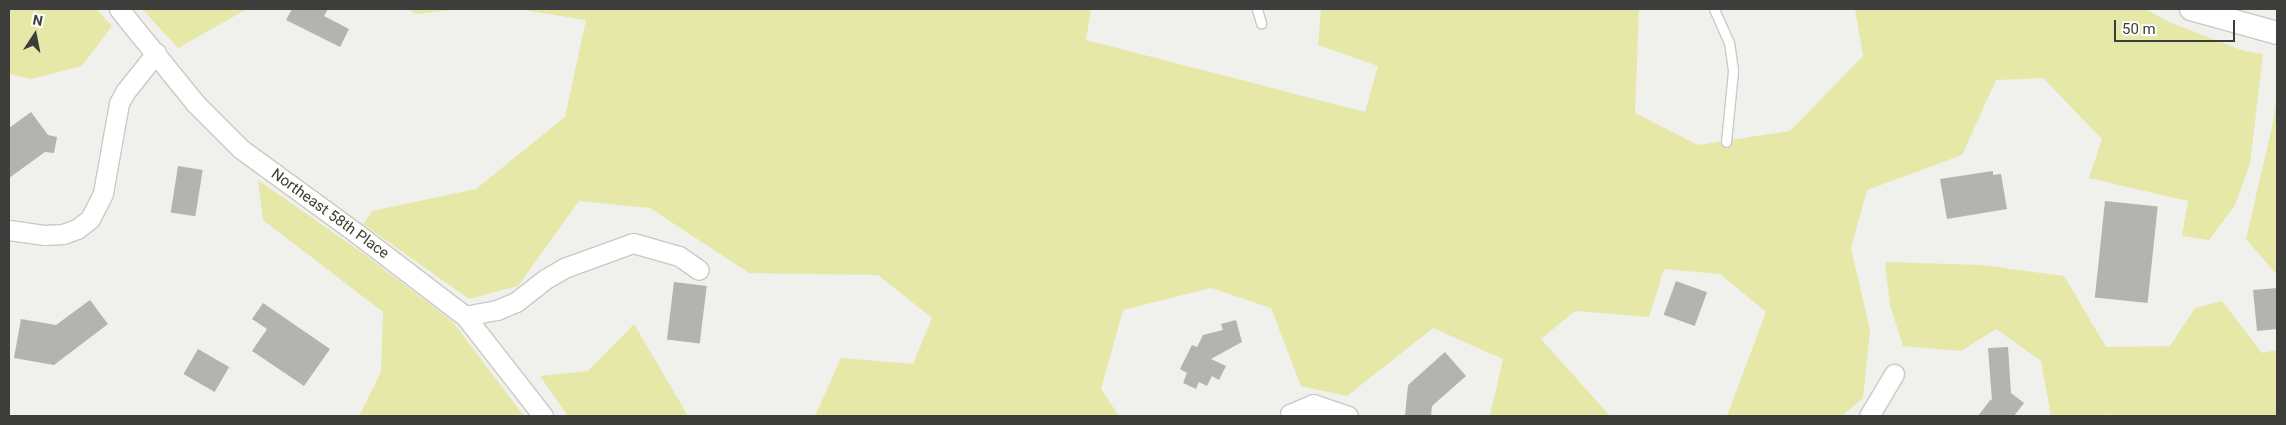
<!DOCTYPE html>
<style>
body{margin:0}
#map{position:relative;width:2286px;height:425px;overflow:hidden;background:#f0f0ec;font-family:Roboto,sans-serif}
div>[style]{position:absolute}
.green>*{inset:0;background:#e6e8a8}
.building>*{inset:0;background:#b3b3af;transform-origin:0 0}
.roads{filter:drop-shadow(1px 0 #c9c9c5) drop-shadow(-1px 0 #c9c9c5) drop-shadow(0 1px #c9c9c5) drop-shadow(0 -1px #c9c9c5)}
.service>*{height:9px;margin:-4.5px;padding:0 4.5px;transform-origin:4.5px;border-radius:4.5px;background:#fff}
.minor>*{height:19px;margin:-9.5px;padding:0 9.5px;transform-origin:9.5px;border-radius:9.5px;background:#fff}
.tertiary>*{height:22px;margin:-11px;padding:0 11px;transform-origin:11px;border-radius:11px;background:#fff}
span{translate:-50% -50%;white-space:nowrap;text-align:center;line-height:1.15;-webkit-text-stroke:4px #fefef9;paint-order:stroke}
.street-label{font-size:15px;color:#3d3d3b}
.frame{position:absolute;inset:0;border:10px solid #3d3d3b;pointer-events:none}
.north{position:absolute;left:10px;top:10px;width:50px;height:50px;-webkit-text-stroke:4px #fefef9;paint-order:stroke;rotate:11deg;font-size:14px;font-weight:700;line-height:20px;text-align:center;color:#3d3d3b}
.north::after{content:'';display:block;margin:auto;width:18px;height:22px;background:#3d3d3b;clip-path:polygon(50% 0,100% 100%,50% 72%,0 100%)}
.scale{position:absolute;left:2114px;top:20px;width:121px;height:22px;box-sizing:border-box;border:2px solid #3d3d3b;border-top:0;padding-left:6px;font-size:15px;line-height:18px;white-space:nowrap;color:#3d3d3b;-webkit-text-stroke:4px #fefef9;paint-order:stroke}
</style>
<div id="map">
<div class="green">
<div style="clip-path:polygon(9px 9px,96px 9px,112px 26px,82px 66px,31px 79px,9px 74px)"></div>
<div style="clip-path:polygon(142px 9px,247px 9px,178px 48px)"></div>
<div style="clip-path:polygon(409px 9px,458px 9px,416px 14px)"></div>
<div style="clip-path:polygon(517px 9px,1091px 9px,1086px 40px,1365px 112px,1378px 66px,1318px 45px,1321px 9px,1639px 9px,1635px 113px,1698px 145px,1790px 131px,1863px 56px,1855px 9px,2145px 9px,2169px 22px,2244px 51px,2263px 54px,2250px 164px,2235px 205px,2209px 240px,2182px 236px,2188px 201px,2089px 178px,2102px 139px,2043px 78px,1996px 80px,1962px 155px,1867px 190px,1851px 248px,1870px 330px,1863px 398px,1842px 416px,1727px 416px,1766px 312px,1720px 274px,1664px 269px,1649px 317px,1575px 311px,1541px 339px,1610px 416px,1490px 416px,1503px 359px,1433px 328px,1347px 396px,1301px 386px,1271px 308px,1211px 288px,1123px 310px,1101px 389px,1119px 416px,815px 416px,841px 358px,913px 364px,932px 318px,878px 275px,749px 273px,650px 208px,579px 201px,518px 286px,469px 299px,363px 224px,372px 211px,476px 189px,565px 117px,586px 20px)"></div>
<div style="clip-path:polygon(2277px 96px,2277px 275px,2246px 239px,2272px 127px)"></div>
<div style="clip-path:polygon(258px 180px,364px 254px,452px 321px,524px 416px,359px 416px,381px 372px,383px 312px,263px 220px)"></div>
<div style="clip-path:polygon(1885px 262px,1981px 265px,2064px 276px,2106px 347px,2170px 346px,2195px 308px,2222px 301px,2262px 353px,2277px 350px,2277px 416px,2114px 416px,2105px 414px,2103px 416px,2051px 416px,2041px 361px,1996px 329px,1961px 351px,1903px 346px,1890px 305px)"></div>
<div style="clip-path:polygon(634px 324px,688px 416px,568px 416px,540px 376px,588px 371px)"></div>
</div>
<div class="building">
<div style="clip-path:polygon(292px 9px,328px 9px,324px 16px,349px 29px,340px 47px,286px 20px)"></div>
<div style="clip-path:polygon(31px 112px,48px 135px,57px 137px,54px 153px,45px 152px,9px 178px,9px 128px)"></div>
<div style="left:178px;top:166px;width:25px;height:47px;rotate:9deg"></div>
<div style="clip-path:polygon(1993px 171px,1993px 175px,2001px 174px,2007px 209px,1947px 219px,1940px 179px)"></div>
<div style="left:2105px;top:201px;width:53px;height:97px;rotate:6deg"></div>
<div style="left:1676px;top:281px;width:33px;height:36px;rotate:20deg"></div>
<div style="left:674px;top:282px;width:33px;height:58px;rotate:7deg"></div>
<div style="clip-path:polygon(2277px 288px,2277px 329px,2257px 331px,2253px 290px)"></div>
<div style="clip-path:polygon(90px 300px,108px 324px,54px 365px,14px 358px,21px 319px,56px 325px)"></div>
<div style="clip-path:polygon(263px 303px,330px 349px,304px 386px,252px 351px,267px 329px,252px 319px)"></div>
<div style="clip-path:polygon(1236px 320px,1242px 342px,1211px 359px,1226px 366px,1219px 380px,1212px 376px,1207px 386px,1199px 382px,1196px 389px,1183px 383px,1187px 373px,1180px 369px,1192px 345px,1197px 347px,1203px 335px,1223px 330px,1221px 324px)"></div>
<div style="clip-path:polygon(2008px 347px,2011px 393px,2024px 403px,2014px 416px,1978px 416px,1991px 399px,1992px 401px,1988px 348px)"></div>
<div style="left:198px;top:349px;width:36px;height:29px;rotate:30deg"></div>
<div style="clip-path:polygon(1445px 352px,1466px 376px,1432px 406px,1431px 416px,1405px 416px,1408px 385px)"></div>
</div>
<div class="roads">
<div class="service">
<div style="left:1257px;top:9px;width:15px;rotate:74deg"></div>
<div style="left:1714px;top:9px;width:36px;rotate:66deg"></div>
<div style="left:1729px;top:42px;width:29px;rotate:82deg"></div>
<div style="left:1733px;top:71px;width:71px;rotate:95.6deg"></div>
</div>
<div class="minor">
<div style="left:119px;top:9px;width:121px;rotate:51deg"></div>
<div style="left:195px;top:103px;width:65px;rotate:45deg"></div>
<div style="left:241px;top:149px;width:141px;rotate:36.1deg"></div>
<div style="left:355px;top:232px;width:138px;rotate:37.4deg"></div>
<div style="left:465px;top:316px;width:127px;rotate:52deg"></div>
<div style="left:9px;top:230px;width:35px;rotate:8deg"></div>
<div style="left:44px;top:235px;width:19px;rotate:-3deg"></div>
<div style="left:63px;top:234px;width:15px;rotate:-20deg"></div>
<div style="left:77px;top:229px;width:16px;rotate:-38deg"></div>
<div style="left:90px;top:219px;width:29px;rotate:-63deg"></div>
<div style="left:103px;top:193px;width:91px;rotate:-79.9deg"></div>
<div style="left:119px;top:103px;width:13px;rotate:-61deg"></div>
<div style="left:125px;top:92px;width:50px;rotate:-51.5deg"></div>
<div style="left:465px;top:316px;width:33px;rotate:-11deg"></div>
<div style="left:497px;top:310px;width:21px;rotate:-23deg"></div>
<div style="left:516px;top:302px;width:39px;rotate:-38deg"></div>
<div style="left:547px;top:278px;width:20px;rotate:-30deg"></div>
<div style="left:564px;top:268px;width:73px;rotate:-19.9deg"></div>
<div style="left:633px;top:243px;width:48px;rotate:15.8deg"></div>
<div style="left:679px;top:256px;width:24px;rotate:35deg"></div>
<div style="left:1290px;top:416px;width:2px;rotate:-90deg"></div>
<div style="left:1290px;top:414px;width:25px;rotate:-23deg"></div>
<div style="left:1313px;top:404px;width:37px;rotate:19deg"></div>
<div style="left:1869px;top:416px;width:49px;rotate:-59.2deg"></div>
</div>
<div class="tertiary">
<div style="left:2191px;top:9px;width:89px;rotate:15.6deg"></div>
</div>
</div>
<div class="street-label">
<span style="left:330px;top:214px;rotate:36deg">Northeast 58th Place</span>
</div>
<div class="frame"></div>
<div class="north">N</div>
<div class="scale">50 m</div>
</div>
